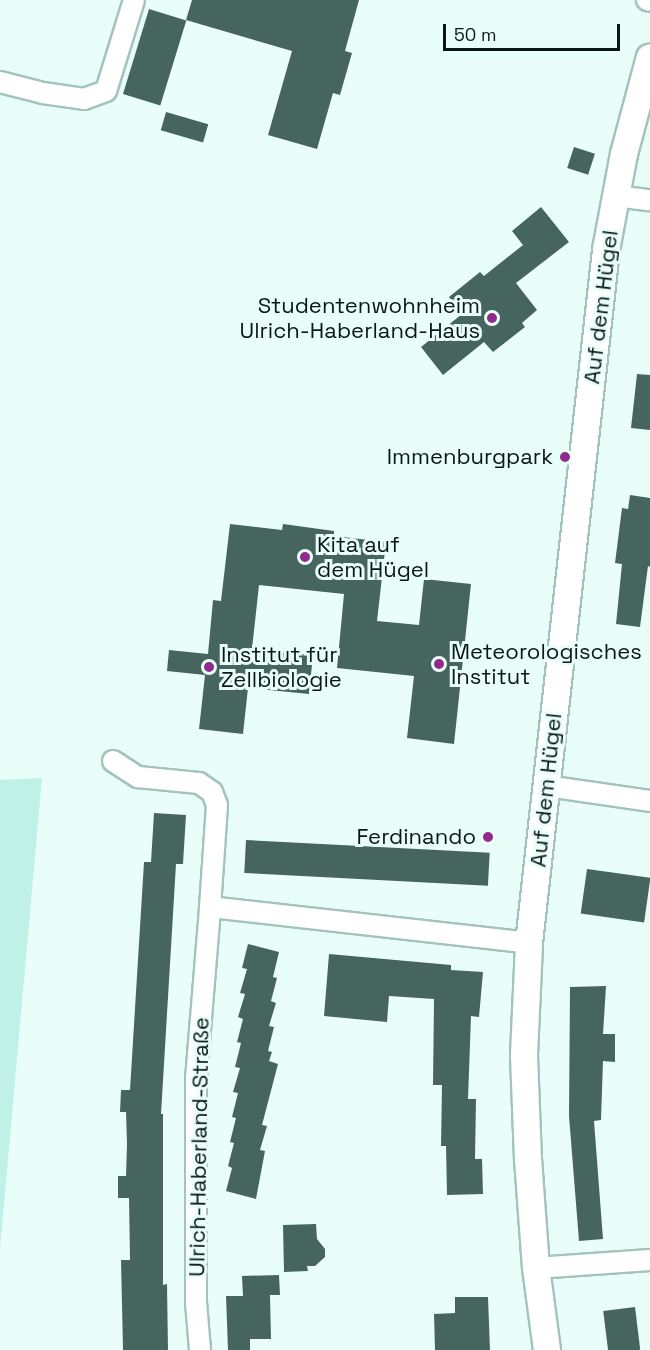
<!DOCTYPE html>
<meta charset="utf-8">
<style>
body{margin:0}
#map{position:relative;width:650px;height:1350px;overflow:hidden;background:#e9fef9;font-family:"Space Grotesk",sans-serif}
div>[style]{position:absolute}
.green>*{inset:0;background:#c0f1e6}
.building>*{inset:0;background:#47655f;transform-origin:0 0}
.roads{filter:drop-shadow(2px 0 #a3c4bd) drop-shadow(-2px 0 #a3c4bd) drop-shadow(0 2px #a3c4bd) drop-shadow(0 -2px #a3c4bd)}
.minor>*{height:20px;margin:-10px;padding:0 10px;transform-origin:10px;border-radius:10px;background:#fff}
.tertiary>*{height:26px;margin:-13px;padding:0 13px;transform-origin:13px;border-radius:13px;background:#fff}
.dots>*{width:16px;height:16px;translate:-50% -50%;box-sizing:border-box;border:3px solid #e9fef9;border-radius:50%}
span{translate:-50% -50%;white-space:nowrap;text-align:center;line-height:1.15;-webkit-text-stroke:6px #e9fef9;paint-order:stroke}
.poi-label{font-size:22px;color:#0a1714}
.right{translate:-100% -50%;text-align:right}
.left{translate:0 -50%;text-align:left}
.street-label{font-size:22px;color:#0a1714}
.scale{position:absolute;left:443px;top:24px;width:177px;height:27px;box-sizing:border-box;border:3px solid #0a1714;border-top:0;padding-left:8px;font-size:18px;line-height:21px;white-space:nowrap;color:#0a1714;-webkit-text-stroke:4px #e9fef9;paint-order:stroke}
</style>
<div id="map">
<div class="green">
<div style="clip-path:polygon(42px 778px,0 1249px,0 780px)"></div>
</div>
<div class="building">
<div style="clip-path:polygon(192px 0,359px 0,345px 51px,352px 53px,340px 95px,333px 93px,317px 149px,268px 135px,292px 51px,186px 20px)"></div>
<div style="left:149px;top:9px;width:39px;height:89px;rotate:17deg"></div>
<div style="left:166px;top:112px;width:44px;height:19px;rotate:16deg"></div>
<div style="left:574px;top:147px;width:22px;height:22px;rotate:18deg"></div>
<div style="clip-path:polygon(541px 207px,569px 242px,516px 283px,537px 310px,522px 323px,525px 327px,493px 352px,484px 342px,443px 375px,421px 347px,462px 314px,449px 297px,480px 272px,484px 276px,523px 245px,512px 231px)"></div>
<div style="clip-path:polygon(637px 374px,650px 375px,650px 430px,631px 428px)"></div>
<div style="clip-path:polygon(630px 495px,650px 498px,650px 567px,648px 566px,640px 627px,616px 624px,622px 564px,615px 563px,622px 508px,628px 509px)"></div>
<div style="clip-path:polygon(230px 524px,282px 530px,283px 524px,334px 531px,334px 536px,386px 542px,377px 621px,419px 625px,424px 579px,471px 584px,454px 744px,407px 738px,414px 676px,337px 668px,344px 594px,259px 585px,252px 649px,313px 655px,309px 694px,248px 688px,243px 734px,199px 729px,205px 675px,167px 671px,169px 650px,208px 654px,213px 600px,221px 601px)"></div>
<div style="clip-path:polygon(154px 813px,186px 815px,183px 864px,176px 864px,161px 1114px,163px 1114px,163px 1285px,167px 1284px,168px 1350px,123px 1350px,121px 1260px,130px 1260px,129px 1198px,118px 1198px,118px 1176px,126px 1176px,127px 1144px,126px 1112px,120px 1112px,121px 1090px,130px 1090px,144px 862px,151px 862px)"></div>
<div style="left:246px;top:840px;width:244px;height:33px;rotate:3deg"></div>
<div style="left:587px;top:869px;width:64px;height:45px;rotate:8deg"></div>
<div style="clip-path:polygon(248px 944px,279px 952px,273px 977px,277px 978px,271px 1001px,276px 1003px,269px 1026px,274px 1027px,268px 1051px,272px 1052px,269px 1061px,278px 1064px,262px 1125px,267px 1126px,260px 1150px,265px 1151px,256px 1199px,226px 1191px,232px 1168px,228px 1166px,234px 1143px,230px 1142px,236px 1118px,232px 1117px,238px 1093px,233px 1092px,240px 1068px,235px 1067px,241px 1043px,237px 1042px,243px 1019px,238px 1017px,245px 994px,240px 993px,247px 969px,242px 968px)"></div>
<div style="clip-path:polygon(329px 954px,451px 965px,451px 970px,483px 972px,479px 1017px,471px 1016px,468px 1099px,476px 1099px,475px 1159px,482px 1159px,483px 1194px,447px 1195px,446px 1146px,441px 1146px,442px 1085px,433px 1085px,434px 999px,389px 996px,387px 1022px,324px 1016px)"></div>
<div style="clip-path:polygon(606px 986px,603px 1034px,615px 1034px,615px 1062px,603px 1061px,601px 1120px,594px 1121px,603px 1239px,579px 1241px,569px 1116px,570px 987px)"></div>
<div style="clip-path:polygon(316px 1224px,317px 1239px,325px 1249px,325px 1257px,315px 1266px,307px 1266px,308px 1271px,284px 1272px,283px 1225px)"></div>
<div style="clip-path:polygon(279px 1275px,280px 1295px,270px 1295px,271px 1339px,250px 1339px,250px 1350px,228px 1350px,226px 1296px,243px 1296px,242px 1276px)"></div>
<div style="clip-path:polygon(455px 1297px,488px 1297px,490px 1350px,435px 1350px,434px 1314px,455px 1313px)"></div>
<div style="left:635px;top:1307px;width:43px;height:32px;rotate:83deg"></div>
</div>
<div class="roads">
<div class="minor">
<div style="left:647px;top:0;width:3px;rotate:18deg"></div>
<div style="left:0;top:82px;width:44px;rotate:14.3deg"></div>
<div style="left:43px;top:93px;width:41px;rotate:8.3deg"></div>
<div style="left:84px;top:99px;width:23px;rotate:-20deg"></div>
<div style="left:106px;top:91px;width:95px;rotate:-72.9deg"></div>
<div style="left:615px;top:196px;width:35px;rotate:7deg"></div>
<div style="left:113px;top:761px;width:30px;rotate:33deg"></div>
<div style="left:138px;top:777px;width:61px;rotate:5.6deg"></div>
<div style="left:199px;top:783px;width:16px;rotate:35deg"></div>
<div style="left:212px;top:792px;width:14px;rotate:69deg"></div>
<div style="left:217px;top:805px;width:102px;rotate:93.9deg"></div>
<div style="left:210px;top:907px;width:321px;rotate:6.4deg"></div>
<div style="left:547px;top:786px;width:104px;rotate:8.3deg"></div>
<div style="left:536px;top:1268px;width:114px;rotate:-4deg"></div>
<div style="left:200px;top:1350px;width:48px;rotate:-94.8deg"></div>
<div style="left:196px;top:1302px;width:223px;rotate:-90deg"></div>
<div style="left:196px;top:1079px;width:173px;rotate:-85.3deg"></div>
</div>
<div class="tertiary">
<div style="left:547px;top:1350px;width:83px;rotate:-97.6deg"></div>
<div style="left:536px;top:1268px;width:108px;rotate:-94.2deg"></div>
<div style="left:528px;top:1160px;width:105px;rotate:-92.2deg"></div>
<div style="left:524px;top:1055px;width:112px;rotate:-87.4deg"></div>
<div style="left:529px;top:943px;width:697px;rotate:-83.66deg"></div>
<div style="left:606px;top:250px;width:98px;rotate:-79.4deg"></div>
<div style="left:624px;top:154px;width:100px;rotate:-75deg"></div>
</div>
</div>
<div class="dots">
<div style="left:492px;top:318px;background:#92298d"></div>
<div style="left:565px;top:457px;background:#92298d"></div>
<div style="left:305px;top:557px;background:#92298d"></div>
<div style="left:439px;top:664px;background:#92298d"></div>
<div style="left:209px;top:667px;background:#92298d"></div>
<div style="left:488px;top:837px;background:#92298d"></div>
</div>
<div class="poi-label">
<span class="right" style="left:480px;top:318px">Studentenwohnheim<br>Ulrich-Haberland-Haus</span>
<span class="right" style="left:553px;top:457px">Immenburgpark</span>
<span class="left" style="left:317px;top:557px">Kita auf<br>dem Hügel</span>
<span class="left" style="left:451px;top:664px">Meteorologisches<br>Institut</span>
<span class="left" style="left:221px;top:667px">Institut für<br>Zellbiologie</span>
<span class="right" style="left:476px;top:837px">Ferdinando</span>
</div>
<div class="street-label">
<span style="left:601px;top:307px;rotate:-83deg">Auf dem Hügel</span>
<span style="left:546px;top:790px;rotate:-84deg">Auf dem Hügel</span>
<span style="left:199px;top:1147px;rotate:-89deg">Ulrich-Haberland-Straße</span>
</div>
<div class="scale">50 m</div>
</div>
